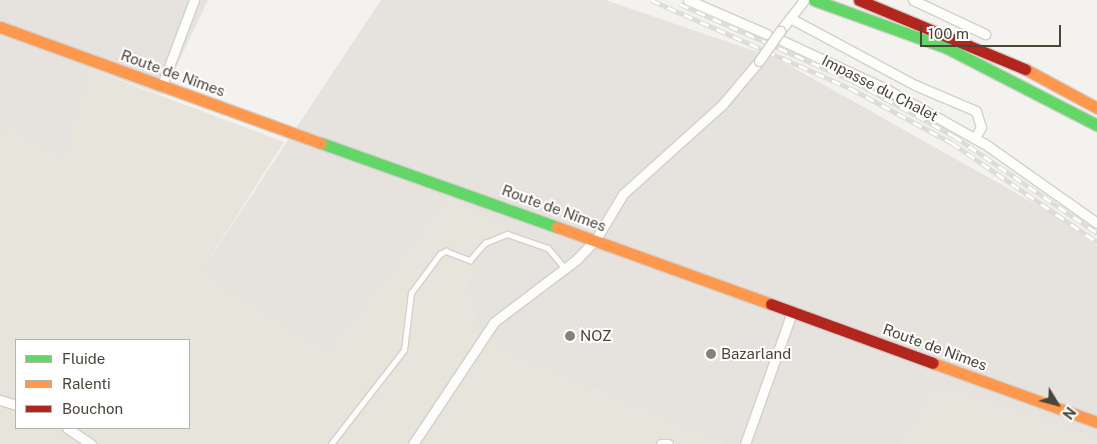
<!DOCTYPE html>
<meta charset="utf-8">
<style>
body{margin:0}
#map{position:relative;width:1097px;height:444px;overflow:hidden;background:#f4f2ee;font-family:"Public Sans",sans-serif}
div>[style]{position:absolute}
.residential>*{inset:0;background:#e7e4dc}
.industrial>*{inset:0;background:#e6e2de}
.roads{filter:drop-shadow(1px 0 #d2d0cb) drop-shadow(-1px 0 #d2d0cb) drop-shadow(0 1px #d2d0cb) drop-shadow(0 -1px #d2d0cb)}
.lane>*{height:4.5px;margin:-2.25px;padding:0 2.25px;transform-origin:2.25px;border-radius:2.25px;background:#fdfdfc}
.street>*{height:9px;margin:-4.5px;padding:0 4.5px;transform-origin:4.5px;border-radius:4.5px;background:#fdfdfc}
.fast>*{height:11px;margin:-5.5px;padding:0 5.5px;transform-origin:5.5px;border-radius:5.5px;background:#63d668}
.slow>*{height:11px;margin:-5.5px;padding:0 5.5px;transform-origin:5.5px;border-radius:5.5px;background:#ff974d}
.jam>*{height:11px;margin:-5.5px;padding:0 5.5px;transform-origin:5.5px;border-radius:5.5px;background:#b3261e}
.rail>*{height:5px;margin-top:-2.5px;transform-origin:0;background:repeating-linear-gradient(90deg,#fff 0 9px,#dbdbda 0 18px);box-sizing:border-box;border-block:1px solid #dbdbda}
.bridges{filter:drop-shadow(1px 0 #d2d0cb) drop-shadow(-1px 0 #d2d0cb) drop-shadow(0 1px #d2d0cb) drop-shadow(0 -1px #d2d0cb)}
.street-bridge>*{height:9px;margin:-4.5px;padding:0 4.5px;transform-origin:4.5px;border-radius:4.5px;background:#fdfdfc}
.dots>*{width:14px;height:14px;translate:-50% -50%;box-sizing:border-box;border:2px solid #fff;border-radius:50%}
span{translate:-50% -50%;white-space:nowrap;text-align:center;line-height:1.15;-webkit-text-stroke:4px #fff;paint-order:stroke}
.street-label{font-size:15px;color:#4b4439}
.poi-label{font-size:15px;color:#4b4439}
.left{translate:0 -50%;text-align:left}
.legend{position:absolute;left:15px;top:339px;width:175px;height:90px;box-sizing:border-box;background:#fff;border:1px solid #b7b4b0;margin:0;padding:6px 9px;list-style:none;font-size:15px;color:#4b4439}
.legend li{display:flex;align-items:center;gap:10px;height:25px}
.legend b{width:25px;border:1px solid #b7b4b0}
.north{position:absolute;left:1032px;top:379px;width:50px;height:50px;-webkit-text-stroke:4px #fff;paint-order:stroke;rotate:127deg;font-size:14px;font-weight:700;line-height:20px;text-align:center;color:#4b4439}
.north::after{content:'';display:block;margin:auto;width:18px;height:22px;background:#4b4439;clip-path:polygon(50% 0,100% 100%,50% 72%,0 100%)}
.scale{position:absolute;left:920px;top:25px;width:141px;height:22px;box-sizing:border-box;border:2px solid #4b4439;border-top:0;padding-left:6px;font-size:15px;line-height:18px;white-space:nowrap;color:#4b4439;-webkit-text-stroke:4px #fff;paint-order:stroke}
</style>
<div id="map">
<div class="residential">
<div style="clip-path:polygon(evenodd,90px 69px,284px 142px,200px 273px,327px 349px,449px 199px,507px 226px,466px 280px,480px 341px,723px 444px,0 444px,0 138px,8px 128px,63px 156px,90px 69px,16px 340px,189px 340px,189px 428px,16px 428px,16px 340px)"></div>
<div style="clip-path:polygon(938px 385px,1097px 438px,1097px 444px,900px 444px)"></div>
</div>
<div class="industrial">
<div style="clip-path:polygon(0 0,208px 0,163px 95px,90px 69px,63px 157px,8px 128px,0 138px)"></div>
<div style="clip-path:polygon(381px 0,605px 0,778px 59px,1050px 212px,1097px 246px,1097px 438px,938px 385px,900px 444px,723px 444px,480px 341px,466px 280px,506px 227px,449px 199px,327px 350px,200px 273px)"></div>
</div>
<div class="roads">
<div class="lane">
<div style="left:331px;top:444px;width:119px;rotate:-52.2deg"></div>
<div style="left:404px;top:350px;width:57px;rotate:-83deg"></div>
<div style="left:411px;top:293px;width:49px;rotate:-53.4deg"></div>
<div style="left:440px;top:254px;width:7px;rotate:-27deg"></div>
<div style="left:446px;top:251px;width:26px;rotate:21deg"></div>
<div style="left:470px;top:260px;width:23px;rotate:-49deg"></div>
<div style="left:485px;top:243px;width:24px;rotate:-22deg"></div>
<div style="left:507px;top:234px;width:43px;rotate:18.9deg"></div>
<div style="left:548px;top:248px;width:26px;rotate:50deg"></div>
</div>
<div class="street">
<div style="left:688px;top:0;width:86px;rotate:23.3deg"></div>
<div style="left:913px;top:0;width:80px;rotate:25.3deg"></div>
<div style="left:790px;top:18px;width:142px;rotate:28.2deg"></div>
<div style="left:915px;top:85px;width:66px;rotate:23.1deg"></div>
<div style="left:976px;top:111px;width:17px;rotate:73deg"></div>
<div style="left:981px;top:127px;width:13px;rotate:119deg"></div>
<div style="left:780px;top:31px;width:39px;rotate:-52deg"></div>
<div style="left:783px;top:41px;width:114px;rotate:25deg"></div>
<div style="left:886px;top:89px;width:113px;rotate:29.1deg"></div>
<div style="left:985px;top:144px;width:137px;rotate:35.2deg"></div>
<div style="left:162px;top:85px;width:91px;rotate:-69.4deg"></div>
<div style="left:0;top:400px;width:17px;rotate:17deg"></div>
<div style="left:67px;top:428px;width:29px;rotate:34deg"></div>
<div style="left:413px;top:444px;width:146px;rotate:-56.4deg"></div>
<div style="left:494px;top:322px;width:103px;rotate:-37.1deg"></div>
<div style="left:576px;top:260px;width:29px;rotate:-46deg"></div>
<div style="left:596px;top:239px;width:52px;rotate:-59deg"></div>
<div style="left:623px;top:194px;width:133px;rotate:-42deg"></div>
<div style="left:722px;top:105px;width:57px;rotate:-49.9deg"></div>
<div style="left:661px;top:444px;width:7px"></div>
<div style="left:745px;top:444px;width:140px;rotate:-70.4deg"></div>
</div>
<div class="fast">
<div style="left:814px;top:0;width:141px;rotate:19.8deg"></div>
<div style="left:947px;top:48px;width:169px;rotate:27.2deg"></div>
<div style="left:321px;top:143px;width:251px;rotate:19.6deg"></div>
</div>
<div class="slow">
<div style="left:0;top:27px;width:341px;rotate:19.9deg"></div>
<div style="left:1025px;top:69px;width:82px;rotate:28.4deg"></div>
<div style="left:557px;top:227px;width:227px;rotate:19.8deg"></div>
<div style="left:933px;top:363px;width:174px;rotate:19.8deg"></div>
</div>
<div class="jam">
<div style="left:859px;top:0;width:180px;rotate:22.6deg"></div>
<div style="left:771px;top:304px;width:172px;rotate:20deg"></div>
</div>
</div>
<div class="rail">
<div style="left:651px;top:0;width:218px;rotate:23.9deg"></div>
<div style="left:850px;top:88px;width:116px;rotate:28.3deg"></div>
<div style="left:952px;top:143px;width:176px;rotate:34.3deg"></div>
<div style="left:680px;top:4px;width:189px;rotate:24deg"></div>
<div style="left:853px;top:81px;width:115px;rotate:28.6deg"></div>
<div style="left:954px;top:136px;width:173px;rotate:34.1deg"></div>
</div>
<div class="bridges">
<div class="street-bridge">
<div style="left:759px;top:61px;width:37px;rotate:-55deg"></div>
</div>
</div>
<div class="dots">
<div style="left:570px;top:336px;background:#868178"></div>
<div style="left:711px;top:354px;background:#868178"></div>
</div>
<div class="street-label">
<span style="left:173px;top:73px;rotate:20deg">Route de Nîmes</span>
<span style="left:880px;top:88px;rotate:27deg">Impasse du Chalet</span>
<span style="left:554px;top:208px;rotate:20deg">Route de Nîmes</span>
<span style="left:935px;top:347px;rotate:20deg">Route de Nîmes</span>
</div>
<div class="poi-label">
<span class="left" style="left:580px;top:336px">NOZ</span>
<span class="left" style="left:721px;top:354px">Bazarland</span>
</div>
<ul class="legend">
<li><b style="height:6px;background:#63d668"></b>Fluide</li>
<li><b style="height:6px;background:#ff974d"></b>Ralenti</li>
<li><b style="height:6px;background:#b3261e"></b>Bouchon</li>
</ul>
<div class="north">N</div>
<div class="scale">100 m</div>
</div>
